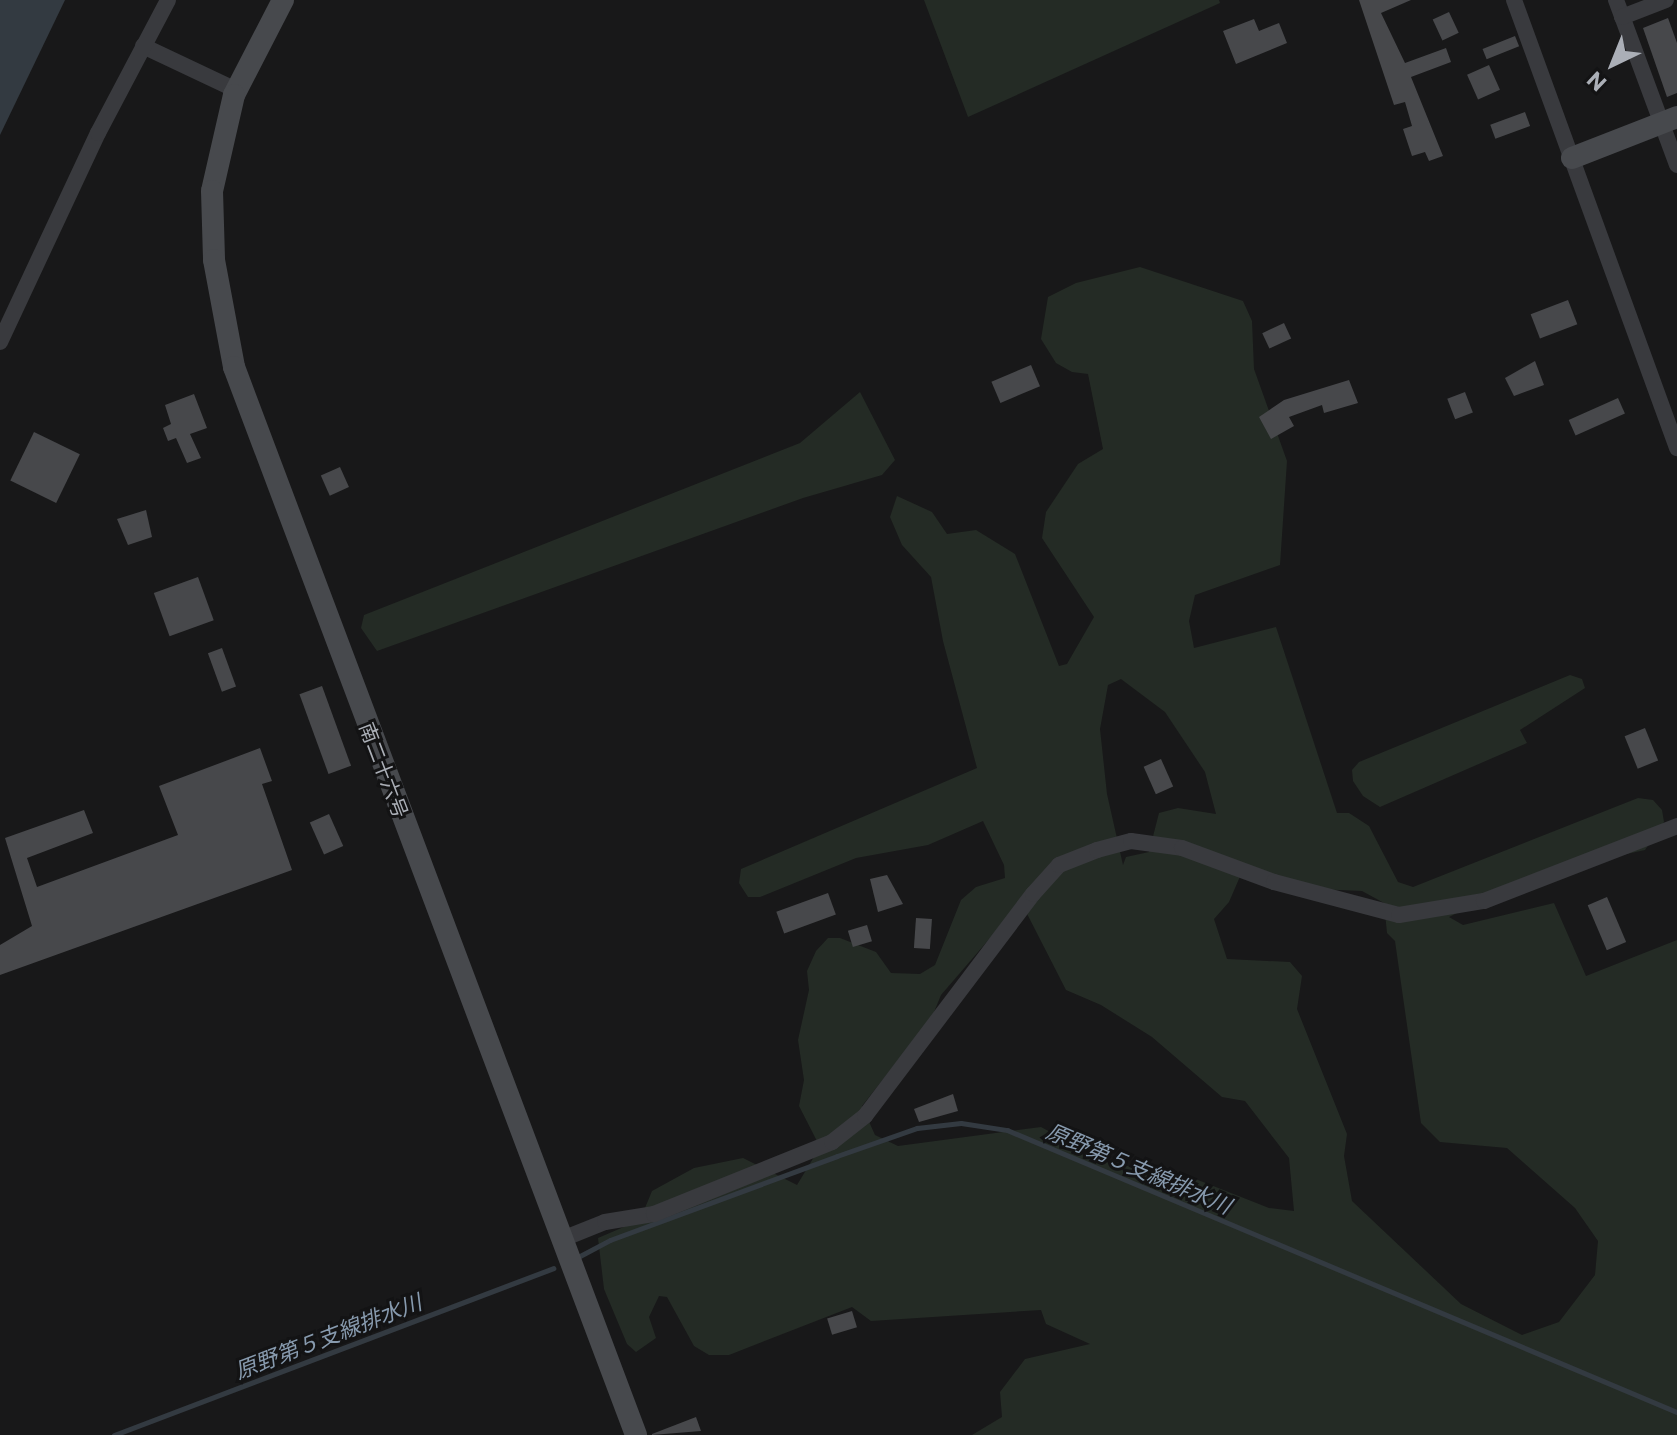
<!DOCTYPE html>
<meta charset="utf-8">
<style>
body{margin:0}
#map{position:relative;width:1677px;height:1435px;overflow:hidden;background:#181819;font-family:Commissioner,"Noto Sans JP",sans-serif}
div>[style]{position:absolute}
.green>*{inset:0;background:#242b25}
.water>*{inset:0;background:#333a41}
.stream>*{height:5px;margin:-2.5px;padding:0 2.5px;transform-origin:2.5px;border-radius:2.5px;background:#333a41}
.building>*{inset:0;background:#47484b;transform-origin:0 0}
.street>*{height:16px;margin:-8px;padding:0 8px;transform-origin:8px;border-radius:8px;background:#393a3e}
.secondary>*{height:22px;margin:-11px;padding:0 11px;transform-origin:11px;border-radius:11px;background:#47494d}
span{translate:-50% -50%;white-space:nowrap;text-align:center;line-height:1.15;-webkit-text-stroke:6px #131314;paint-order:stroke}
.street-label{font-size:20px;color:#abafb7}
.water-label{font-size:22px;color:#879aae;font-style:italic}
.north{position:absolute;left:1573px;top:24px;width:80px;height:80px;-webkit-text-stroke:6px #131314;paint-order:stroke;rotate:223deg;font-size:22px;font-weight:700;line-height:32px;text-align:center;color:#abafb7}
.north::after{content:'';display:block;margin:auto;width:28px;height:36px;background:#abafb7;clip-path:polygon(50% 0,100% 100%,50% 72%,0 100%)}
</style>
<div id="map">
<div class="green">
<div style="clip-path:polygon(924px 0,1219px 0,1220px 3px,968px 117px)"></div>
<div style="clip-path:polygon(evenodd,1140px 267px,1243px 301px,1252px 321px,1254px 369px,1287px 461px,1280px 565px,1195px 595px,1189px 621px,1194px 648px,1276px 627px,1337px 813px,1349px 813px,1369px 826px,1398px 882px,1413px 887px,1638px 798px,1653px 800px,1662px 810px,1664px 822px,1645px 850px,1535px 874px,1449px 917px,1463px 925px,1554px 903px,1586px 976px,1677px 940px,1677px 1435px,972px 1435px,1002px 1417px,1000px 1392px,1025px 1359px,1090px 1344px,1046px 1324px,1041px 1310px,871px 1321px,852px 1307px,729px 1355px,709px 1355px,694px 1346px,667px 1297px,659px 1296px,649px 1317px,656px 1338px,636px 1352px,627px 1344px,604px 1289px,598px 1238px,640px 1220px,652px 1191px,694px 1168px,743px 1158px,797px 1185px,820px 1147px,799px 1106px,804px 1080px,798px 1040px,809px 990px,807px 971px,816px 951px,828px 938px,840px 938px,876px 952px,891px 973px,920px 974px,935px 965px,961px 900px,976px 887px,1005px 878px,1004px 865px,983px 821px,928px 845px,856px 858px,760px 897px,748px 897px,739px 883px,741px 869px,977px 768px,943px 641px,931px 577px,902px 545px,890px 517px,897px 496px,932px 512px,947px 534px,976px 530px,1015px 554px,1059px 666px,1067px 664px,1094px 617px,1042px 538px,1046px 512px,1078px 464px,1103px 449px,1088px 374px,1072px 372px,1056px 363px,1041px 339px,1048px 297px,1076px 283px,1140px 267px,1121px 679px,1165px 712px,1205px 772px,1216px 814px,1178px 808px,1159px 813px,1149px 852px,1126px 857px,1123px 865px,1107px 794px,1100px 729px,1108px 685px,1121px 679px,1140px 267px,1245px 865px,1317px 889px,1362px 891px,1384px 903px,1387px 933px,1395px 941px,1421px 1123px,1440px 1142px,1507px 1148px,1575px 1208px,1598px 1241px,1595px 1275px,1559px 1322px,1522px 1335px,1461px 1304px,1352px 1201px,1344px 1156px,1347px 1134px,1297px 1009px,1302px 976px,1290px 962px,1227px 959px,1214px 919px,1229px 902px,1245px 865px,1140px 267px,1021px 902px,1066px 990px,1101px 1005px,1152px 1037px,1222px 1097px,1245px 1101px,1289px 1158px,1294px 1211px,1269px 1208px,1193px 1178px,1106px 1162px,1041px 1127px,898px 1146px,875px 1135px,862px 1106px,932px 1017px,941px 995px,1021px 902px)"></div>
<div style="clip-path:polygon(860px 392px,895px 460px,882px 475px,803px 498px,377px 651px,361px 628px,364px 615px,800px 443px)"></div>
<div style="clip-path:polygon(1570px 675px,1582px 679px,1585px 688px,1520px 730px,1527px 743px,1380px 807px,1363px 796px,1353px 781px,1352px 770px,1359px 762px)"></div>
</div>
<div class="water">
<div style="clip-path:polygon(0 0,65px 0,0 135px)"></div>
</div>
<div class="stream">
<div style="left:578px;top:1257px;width:36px;rotate:-28deg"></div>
<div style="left:610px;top:1240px;width:242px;rotate:-20.3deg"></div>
<div style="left:837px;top:1156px;width:85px;rotate:-19.3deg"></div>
<div style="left:917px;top:1128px;width:44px;rotate:-6.5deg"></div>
<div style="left:961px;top:1123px;width:47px;rotate:8.7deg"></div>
<div style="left:1007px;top:1130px;width:727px;rotate:22.83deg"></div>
<div style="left:114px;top:1435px;width:470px;rotate:-20.8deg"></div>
</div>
<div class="building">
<div style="clip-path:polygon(1359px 0,1411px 0,1381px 13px,1405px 63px,1446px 48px,1451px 62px,1411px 77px,1443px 156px,1429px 161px,1425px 152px,1412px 156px,1403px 129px,1412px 126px,1405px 102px,1394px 105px)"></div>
<div style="left:1449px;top:12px;width:23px;height:18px;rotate:65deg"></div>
<div style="clip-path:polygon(1668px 18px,1677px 43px,1677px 93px,1667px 97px,1643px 28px)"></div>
<div style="clip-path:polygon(1254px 19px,1259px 31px,1279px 23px,1287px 43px,1236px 64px,1223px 31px)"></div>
<div style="left:1515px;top:36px;width:11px;height:35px;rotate:68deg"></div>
<div style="left:1489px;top:65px;width:27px;height:24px;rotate:66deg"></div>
<div style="left:1525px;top:112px;width:15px;height:37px;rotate:70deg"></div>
<div style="left:1568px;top:300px;width:26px;height:40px;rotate:69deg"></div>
<div style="left:1284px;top:323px;width:17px;height:24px;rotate:65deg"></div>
<div style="clip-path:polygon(1535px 361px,1544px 385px,1514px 396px,1505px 378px)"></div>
<div style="left:1031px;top:365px;width:23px;height:43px;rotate:67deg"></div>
<div style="clip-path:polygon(1349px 380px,1358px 403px,1324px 413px,1322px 405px,1289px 417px,1294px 426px,1271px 439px,1259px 417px,1284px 400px)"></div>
<div style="left:1465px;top:392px;width:22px;height:19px;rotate:69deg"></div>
<div style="clip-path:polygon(194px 394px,207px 428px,190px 434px,201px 458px,187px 463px,176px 438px,168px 441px,163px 428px,171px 424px,165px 405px)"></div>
<div style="left:1618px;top:398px;width:17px;height:54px;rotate:66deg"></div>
<div style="left:34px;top:432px;width:51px;height:54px;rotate:26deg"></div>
<div style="left:340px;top:467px;width:22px;height:21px;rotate:66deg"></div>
<div style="clip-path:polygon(146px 510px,152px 537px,128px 545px,117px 519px)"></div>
<div style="left:198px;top:577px;width:46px;height:47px;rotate:70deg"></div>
<div style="left:222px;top:648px;width:41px;height:15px;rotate:70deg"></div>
<div style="left:322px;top:686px;width:85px;height:24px;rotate:70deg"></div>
<div style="left:1645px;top:728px;width:35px;height:22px;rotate:68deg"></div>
<div style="clip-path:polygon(260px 748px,272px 781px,262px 784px,292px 870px,0 975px,0 945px,32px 926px,5px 838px,84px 810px,93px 833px,27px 858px,37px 887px,178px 835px,159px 786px)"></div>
<div style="left:1161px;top:759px;width:30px;height:19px;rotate:66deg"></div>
<div style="left:329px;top:814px;width:35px;height:21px;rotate:66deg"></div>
<div style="clip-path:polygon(887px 875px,903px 904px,878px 912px,870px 879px)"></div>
<div style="left:828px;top:893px;width:23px;height:55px;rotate:70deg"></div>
<div style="left:1607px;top:897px;width:49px;height:21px;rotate:67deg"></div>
<div style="left:916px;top:918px;width:16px;height:30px;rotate:4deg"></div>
<div style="left:867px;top:925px;width:17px;height:20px;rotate:73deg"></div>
<div style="clip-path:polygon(953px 1094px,958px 1111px,919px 1122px,914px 1109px)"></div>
<div style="left:852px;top:1311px;width:17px;height:26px;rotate:73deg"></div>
<div style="clip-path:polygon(696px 1417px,701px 1431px,652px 1435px,652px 1434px)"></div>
</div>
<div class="street">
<div style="left:1514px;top:0;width:477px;rotate:70deg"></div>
<div style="left:1616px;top:0;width:176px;rotate:69.7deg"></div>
<div style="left:1622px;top:17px;width:47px;rotate:-21.1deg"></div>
<div style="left:143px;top:46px;width:103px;rotate:25.3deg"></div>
<div style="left:0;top:342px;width:231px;rotate:-64.9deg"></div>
<div style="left:98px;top:133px;width:150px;rotate:-62.2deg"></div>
<div style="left:560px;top:1240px;width:48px;rotate:-21.8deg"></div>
<div style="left:605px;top:1222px;width:50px;rotate:-9.3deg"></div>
<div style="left:654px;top:1214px;width:192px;rotate:-22deg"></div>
<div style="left:832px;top:1142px;width:42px;rotate:-38.2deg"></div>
<div style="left:865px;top:1116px;width:278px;rotate:-52.9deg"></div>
<div style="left:1033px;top:894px;width:39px;rotate:-48deg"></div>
<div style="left:1059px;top:865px;width:41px;rotate:-21.5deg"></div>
<div style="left:1097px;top:850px;width:35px;rotate:-15deg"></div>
<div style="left:1131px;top:841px;width:51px;rotate:7.8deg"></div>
<div style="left:1182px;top:848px;width:98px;rotate:20.3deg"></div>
<div style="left:1274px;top:882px;width:129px;rotate:14.8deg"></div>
<div style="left:1399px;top:915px;width:86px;rotate:-9.4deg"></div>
<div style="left:1484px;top:901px;width:207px;rotate:-21.2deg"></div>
</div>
<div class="secondary">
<div style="left:283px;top:0;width:107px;rotate:117.3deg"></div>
<div style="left:234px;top:95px;width:98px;rotate:102.9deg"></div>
<div style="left:212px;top:191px;width:69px;rotate:88.3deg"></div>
<div style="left:214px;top:260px;width:109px;rotate:79.4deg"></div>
<div style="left:234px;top:367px;width:1141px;rotate:69.37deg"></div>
<div style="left:1572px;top:158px;width:113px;rotate:-21.3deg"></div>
</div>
<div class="street-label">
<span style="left:384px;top:770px;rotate:69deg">南二十六号</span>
</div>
<div class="water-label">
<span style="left:1139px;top:1168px;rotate:23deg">原野第５支線排水川</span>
<span style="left:328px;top:1336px;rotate:-21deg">原野第５支線排水川</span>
</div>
<div class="north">N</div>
</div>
